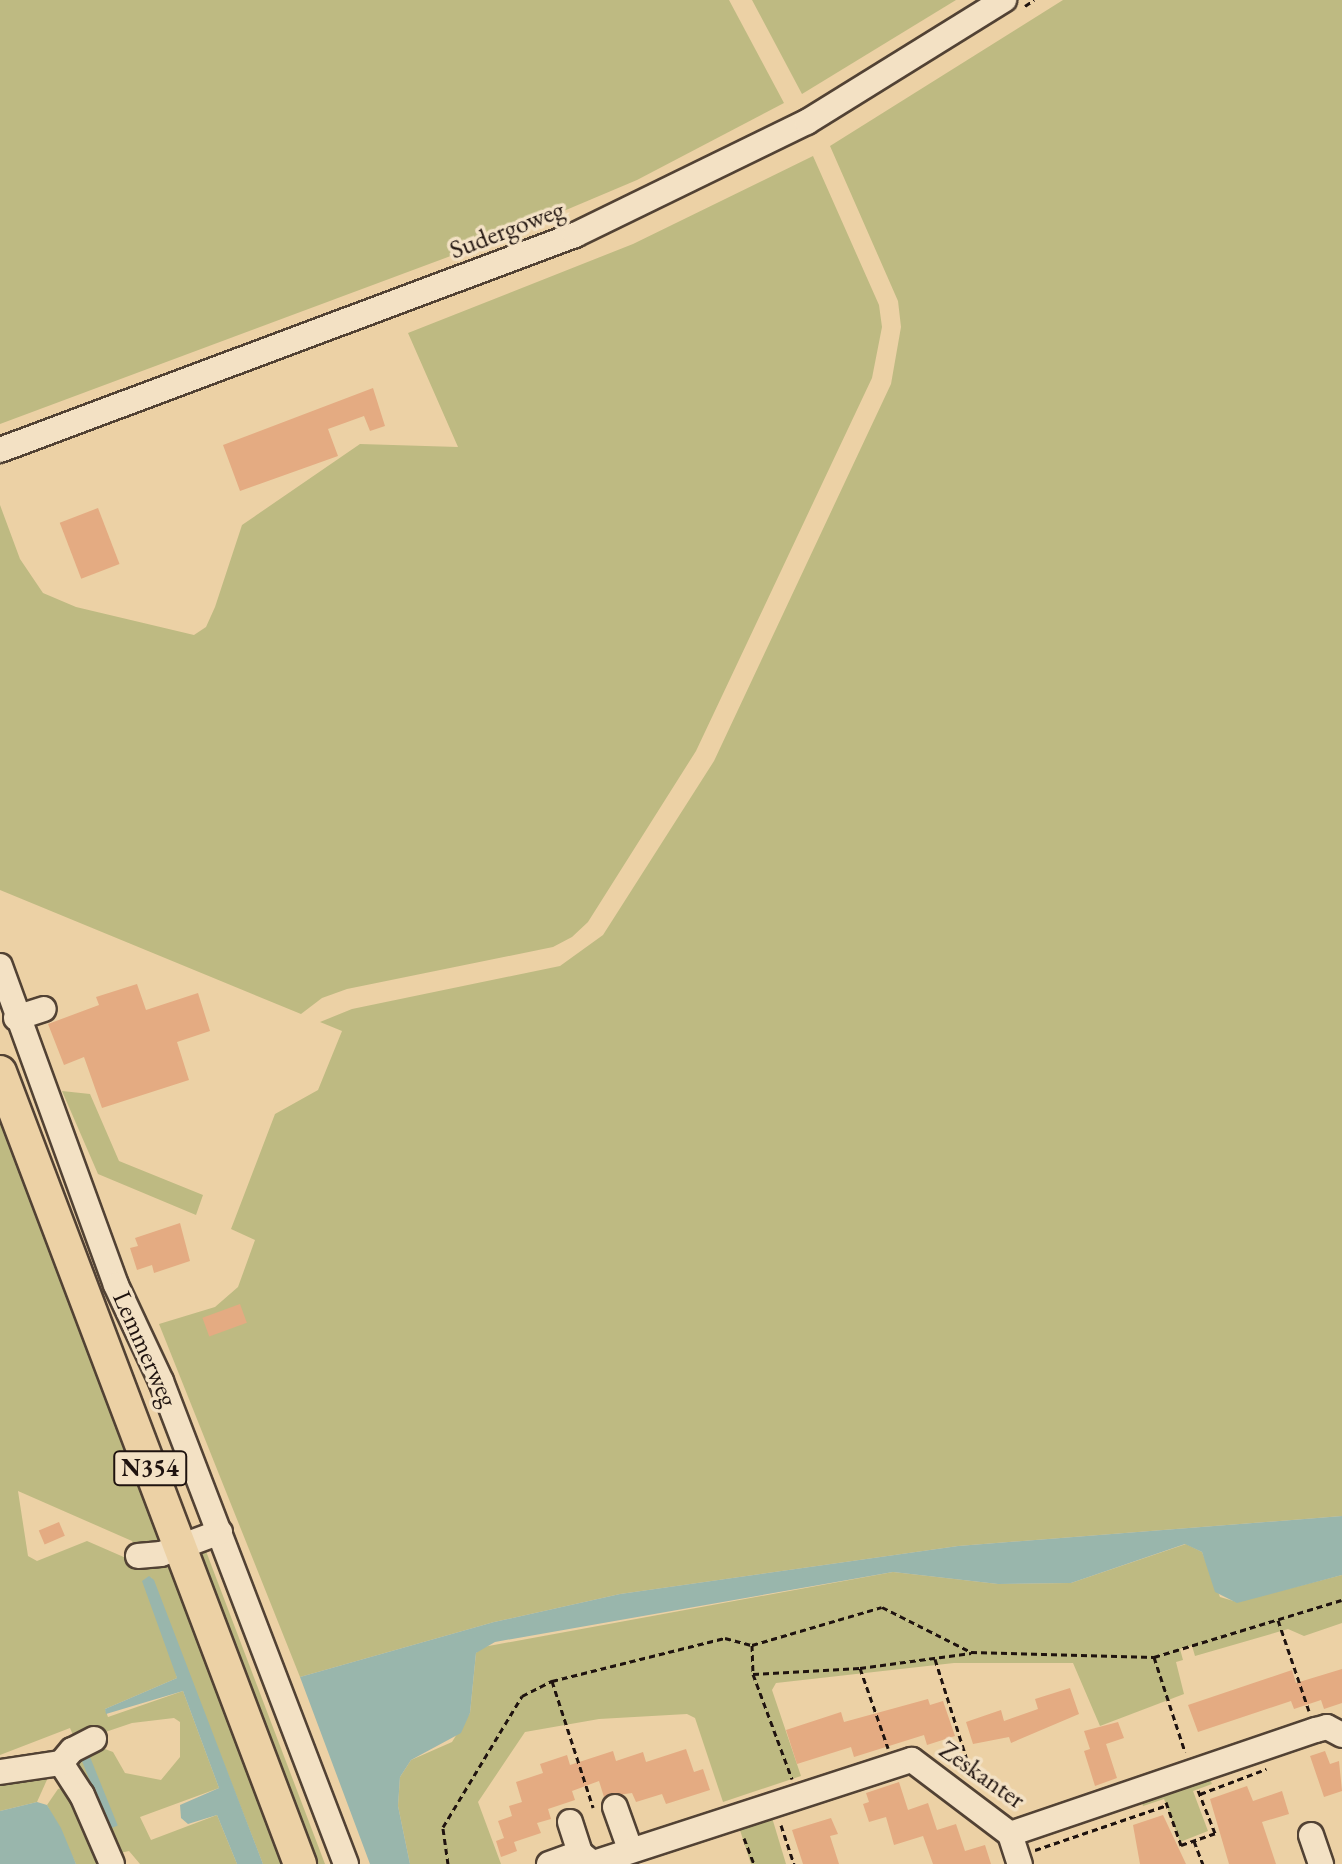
<!DOCTYPE html>
<style>
body{margin:0}
#map{position:relative;width:1342px;height:1864px;overflow:hidden;background:#ecd1a5;font-family:"EB Garamond",serif}
div>[style]{position:absolute}
.green>*{inset:0;background:#beba82}
.water>*{inset:0;background:#99b6ac;transform-origin:0 0}
.building>*{inset:0;background:#e4ab82;transform-origin:0 0}
.path>*{height:3px;margin-top:-1.5px;transform-origin:0;background:repeating-linear-gradient(90deg,#1f130f 0 6px,transparent 0 10px)}
.roads{filter:drop-shadow(2px 0 #524234) drop-shadow(-2px 0 #524234) drop-shadow(0 2px #524234) drop-shadow(0 -2px #524234)}
.minor>*{height:24px;margin:-12px;padding:0 12px;transform-origin:12px;border-radius:12px;background:#f3e1c4}
.major>*{height:32px;margin:-16px;padding:0 16px;transform-origin:16px;border-radius:16px;background:#ecd1a5}
span{translate:-50% -50%;white-space:nowrap;text-align:center;line-height:1.15;-webkit-text-stroke:7px #f3e1c4;paint-order:stroke}
.shield-label span{padding:2px 6px;background:#f3e1c4;border:2px solid;border-radius:6px;-webkit-text-stroke-width:0}
.shield-label{font-size:24px;color:#1f130f;font-weight:700}
.street-label{font-size:26px;color:#1f130f}
</style>
<div id="map">
<div class="green">
<div style="clip-path:polygon(0 0,729px 0,784px 103px,637px 180px,507px 235px,0 424px)"></div>
<div style="clip-path:polygon(752px 0,956px 0,802px 94px)"></div>
<div style="clip-path:polygon(1063px 0,1342px 0,1342px 1516px,958px 1546px,620px 1594px,494px 1622px,300px 1677px,159px 1324px,215px 1307px,238px 1287px,255px 1240px,231px 1229px,275px 1114px,318px 1090px,342px 1031px,320px 1022px,352px 1009px,560px 966px,603px 935px,714px 761px,891px 384px,901px 327px,898px 301px,830px 146px)"></div>
<div style="clip-path:polygon(813px 156px,879px 305px,882px 327px,872px 378px,696px 751px,588px 922px,572px 937px,553px 947px,347px 989px,322px 998px,301px 1014px,0 890px,0 505px,20px 559px,43px 593px,76px 607px,194px 635px,206px 627px,215px 607px,242px 525px,360px 444px,458px 447px,408px 333px,633px 244px)"></div>
<div style="clip-path:polygon(62px 1091px,90px 1094px,119px 1161px,203px 1195px,196px 1215px,98px 1174px)"></div>
<div style="clip-path:polygon(0 1098px,161px 1546px,137px 1552px,132px 1541px,18px 1491px,28px 1556px,37px 1561px,87px 1541px,126px 1558px,165px 1560px,180px 1573px,290px 1864px,263px 1864px,151px 1577px,177px 1678px,105px 1709px,108px 1717px,183px 1691px,219px 1788px,140px 1817px,151px 1840px,217px 1815px,237px 1864px,140px 1864px,129px 1851px,120px 1853px,125px 1864px,116px 1864px,73px 1762px,97px 1746px,113px 1752px,125px 1773px,161px 1780px,180px 1757px,180px 1722px,174px 1718px,132px 1723px,76px 1742px,70px 1728px,0 1755px)"></div>
<div style="clip-path:polygon(203px 1543px,212px 1567px,325px 1864px,311px 1864px,192px 1549px)"></div>
<div style="clip-path:polygon(1186px 1544px,1202px 1552px,1220px 1597px,1237px 1602px,1342px 1575px,1342px 1623px,1304px 1636px,1288px 1629px,1195px 1656px,1192px 1646px,1180px 1649px,1183px 1660px,1176px 1662px,1184px 1694px,1100px 1726px,1073px 1663px,954px 1663px,776px 1683px,772px 1690px,801px 1776px,723px 1802px,695px 1718px,687px 1714px,599px 1719px,525px 1732px,478px 1802px,501px 1864px,410px 1864px,398px 1806px,400px 1777px,411px 1760px,452px 1742px,470px 1713px,476px 1653px,483px 1647px,893px 1572px,998px 1584px,1071px 1583px)"></div>
<div style="clip-path:polygon(1207px 1771px,1212px 1784px,1193px 1791px,1208px 1831px,1180px 1842px,1164px 1799px,1143px 1806px,1140px 1797px)"></div>
<div style="clip-path:polygon(50px 1773px,37px 1802px,0 1811px,0 1777px)"></div>
<div style="clip-path:polygon(68px 1786px,107px 1864px,76px 1864px,47px 1805px,58px 1789px)"></div>
<div style="clip-path:polygon(770px 1811px,786px 1864px,751px 1864px,737px 1821px)"></div>
</div>
<div class="water">
<div style="clip-path:polygon(1342px 1516px,1342px 1575px,1237px 1603px,1215px 1592px,1202px 1552px,1185px 1544px,1071px 1583px,998px 1584px,893px 1572px,495px 1642px,476px 1653px,470px 1713px,461px 1733px,411px 1760px,400px 1777px,398px 1806px,410px 1864px,370px 1864px,300px 1677px,494px 1622px,620px 1594px,958px 1546px)"></div>
<div style="clip-path:polygon(149px 1576px,154px 1580px,263px 1864px,237px 1864px,217px 1815px,188px 1824px,181px 1818px,180px 1805px,219px 1788px,183px 1691px,106px 1714px,105px 1709px,177px 1678px,142px 1581px)"></div>
<div style="left:90px;top:1757px;width:74px;height:9px;rotate:68deg"></div>
<div style="clip-path:polygon(37px 1802px,47px 1805px,61px 1828px,76px 1864px,0 1864px,0 1811px)"></div>
</div>
<div class="building">
<div style="clip-path:polygon(373px 388px,385px 426px,370px 431px,364px 416px,328px 429px,338px 456px,240px 491px,223px 445px)"></div>
<div style="left:98px;top:508px;width:60px;height:41px;rotate:69deg"></div>
<div style="clip-path:polygon(137px 984px,146px 1010px,198px 993px,210px 1031px,177px 1042px,189px 1080px,102px 1108px,84px 1057px,64px 1065px,48px 1024px,99px 1005px,96px 997px)"></div>
<div style="clip-path:polygon(180px 1223px,190px 1261px,154px 1273px,152px 1265px,137px 1270px,130px 1248px,138px 1246px,135px 1238px)"></div>
<div style="left:240px;top:1304px;width:20px;height:40px;rotate:70deg"></div>
<div style="left:59px;top:1522px;width:15px;height:22px;rotate:67deg"></div>
<div style="clip-path:polygon(1342px 1669px,1342px 1703px,1324px 1709px,1321px 1700px,1294px 1709px,1291px 1701px,1198px 1732px,1188px 1705px,1292px 1670px,1296px 1683px)"></div>
<div style="clip-path:polygon(1070px 1688px,1079px 1714px,1011px 1743px,1009px 1737px,973px 1744px,966px 1722px,1001px 1710px,1004px 1721px,1038px 1709px,1035px 1699px)"></div>
<div style="clip-path:polygon(928px 1699px,930px 1705px,943px 1701px,955px 1736px,927px 1745px,924px 1735px,854px 1757px,851px 1747px,797px 1764px,786px 1730px,841px 1712px,844px 1722px)"></div>
<div style="clip-path:polygon(1118px 1722px,1124px 1738px,1106px 1744px,1117px 1778px,1095px 1786px,1084px 1751px,1090px 1749px,1084px 1731px)"></div>
<div style="clip-path:polygon(686px 1749px,694px 1772px,703px 1769px,710px 1790px,666px 1804px,662px 1794px,636px 1802px,632px 1793px,604px 1797px,599px 1781px,572px 1791px,575px 1800px,548px 1809px,551px 1819px,537px 1823px,541px 1833px,514px 1842px,517px 1851px,501px 1857px,496px 1841px,504px 1838px,498px 1821px,512px 1816px,509px 1806px,522px 1802px,516px 1782px,543px 1773px,540px 1764px,567px 1755px,570px 1765px,613px 1751px,616px 1761px,643px 1752px,646px 1762px)"></div>
<div style="clip-path:polygon(1325px 1751px,1330px 1764px,1339px 1761px,1342px 1791px,1324px 1797px,1310px 1756px)"></div>
<div style="clip-path:polygon(899px 1782px,908px 1810px,928px 1803px,937px 1830px,956px 1824px,965px 1851px,985px 1845px,991px 1864px,933px 1864px,923px 1836px,894px 1845px,886px 1817px,869px 1822px,863px 1804px,869px 1802px,866px 1793px)"></div>
<div style="clip-path:polygon(1247px 1786px,1253px 1801px,1282px 1791px,1289px 1814px,1262px 1822px,1276px 1864px,1229px 1864px,1210px 1799px)"></div>
<div style="clip-path:polygon(1163px 1815px,1186px 1864px,1140px 1864px,1133px 1825px)"></div>
<div style="clip-path:polygon(831px 1818px,838px 1834px,830px 1836px,839px 1864px,803px 1864px,792px 1830px)"></div>
</div>
<div class="path">
<div style="left:1025px;top:6px;width:11px;rotate:-34deg"></div>
<div style="left:1278px;top:1620px;width:96px;rotate:71.2deg"></div>
<div style="left:752px;top:1645px;width:29px;rotate:88deg"></div>
<div style="left:753px;top:1674px;width:107px;rotate:-3.2deg"></div>
<div style="left:860px;top:1668px;width:112px;rotate:-7.7deg"></div>
<div style="left:1154px;top:1657px;width:100px;rotate:71.9deg"></div>
<div style="left:935px;top:1659px;width:109px;rotate:72.4deg"></div>
<div style="left:968px;top:1763px;width:11px;rotate:131deg"></div>
<div style="left:860px;top:1668px;width:85px;rotate:70.7deg"></div>
<div style="left:753px;top:1674px;width:112px;rotate:69.6deg"></div>
<div style="left:552px;top:1681px;width:133px;rotate:72deg"></div>
<div style="left:1200px;top:1794px;width:71px;rotate:-20.7deg"></div>
<div style="left:1166px;top:1802px;width:46px;rotate:70.8deg"></div>
<div style="left:1181px;top:1845px;width:36px;rotate:-19deg"></div>
<div style="left:1215px;top:1833px;width:46px;rotate:-111.6deg"></div>
<div style="left:781px;top:1825px;width:41px;rotate:71.6deg"></div>
<div style="left:744px;top:1838px;width:28px;rotate:69deg"></div>
<div style="left:1194px;top:1841px;width:25px;rotate:69deg"></div>
<div style="left:1035px;top:1850px;width:139px;rotate:-18.8deg"></div>
<div style="left:448px;top:1864px;width:37px;rotate:-98deg"></div>
<div style="left:443px;top:1827px;width:153px;rotate:-58.9deg"></div>
<div style="left:522px;top:1696px;width:34px;rotate:-27deg"></div>
<div style="left:552px;top:1681px;width:178px;rotate:-14deg"></div>
<div style="left:725px;top:1638px;width:28px;rotate:15deg"></div>
<div style="left:752px;top:1645px;width:135px;rotate:-16.3deg"></div>
<div style="left:882px;top:1607px;width:100px;rotate:26.8deg"></div>
<div style="left:971px;top:1652px;width:183px;rotate:1.6deg"></div>
<div style="left:1154px;top:1657px;width:196px;rotate:-16.9deg"></div>
</div>
<div class="roads">
<div class="minor">
<div style="left:0;top:450px;width:614px;rotate:-20.5deg"></div>
<div style="left:575px;top:235px;width:258px;rotate:-26deg"></div>
<div style="left:807px;top:122px;width:232px;rotate:-31.8deg"></div>
<div style="left:0;top:966px;width:339px;rotate:70deg"></div>
<div style="left:116px;top:1285px;width:106px;rotate:64.9deg"></div>
<div style="left:161px;top:1381px;width:517px;rotate:69.04deg"></div>
<div style="left:16px;top:1018px;width:29px;rotate:-18deg"></div>
<div style="left:138px;top:1556px;width:23px;rotate:-5deg"></div>
<div style="left:161px;top:1554px;width:63px;rotate:-20.4deg"></div>
<div style="left:94px;top:1739px;width:25px;rotate:153deg"></div>
<div style="left:72px;top:1750px;width:17px;rotate:130deg"></div>
<div style="left:61px;top:1763px;width:38px;rotate:57deg"></div>
<div style="left:82px;top:1795px;width:75px;rotate:66.5deg"></div>
<div style="left:0;top:1772px;width:62px;rotate:-8.4deg"></div>
<div style="left:615px;top:1807px;width:45px;rotate:70.3deg"></div>
<div style="left:570px;top:1822px;width:33px;rotate:72deg"></div>
<div style="left:580px;top:1853px;width:14px;rotate:39deg"></div>
<div style="left:1010px;top:1834px;width:32px;rotate:72deg"></div>
<div style="left:1311px;top:1835px;width:31px;rotate:71deg"></div>
<div style="left:549px;top:1864px;width:33px;rotate:-20deg"></div>
<div style="left:591px;top:1864px;width:337px;rotate:-18deg"></div>
<div style="left:912px;top:1760px;width:123px;rotate:37.1deg"></div>
<div style="left:1010px;top:1834px;width:323px;rotate:-18.8deg"></div>
<div style="left:1316px;top:1730px;width:11px;rotate:-15deg"></div>
<div style="left:1327px;top:1727px;width:17px;rotate:28deg"></div>
</div>
<div class="major">
<div style="left:0;top:1072px;width:847px;rotate:69.25deg"></div>
</div>
</div>
<div class="shield-label">
<span style="left:150px;top:1468px">N354</span>
</div>
<div class="street-label">
<span style="left:507px;top:230px;rotate:-21deg">Sudergoweg</span>
<span style="left:145px;top:1349px;rotate:66deg">Lemmerweg</span>
<span style="left:982px;top:1775px;rotate:35deg">Zeskanter</span>
</div>
</div>
